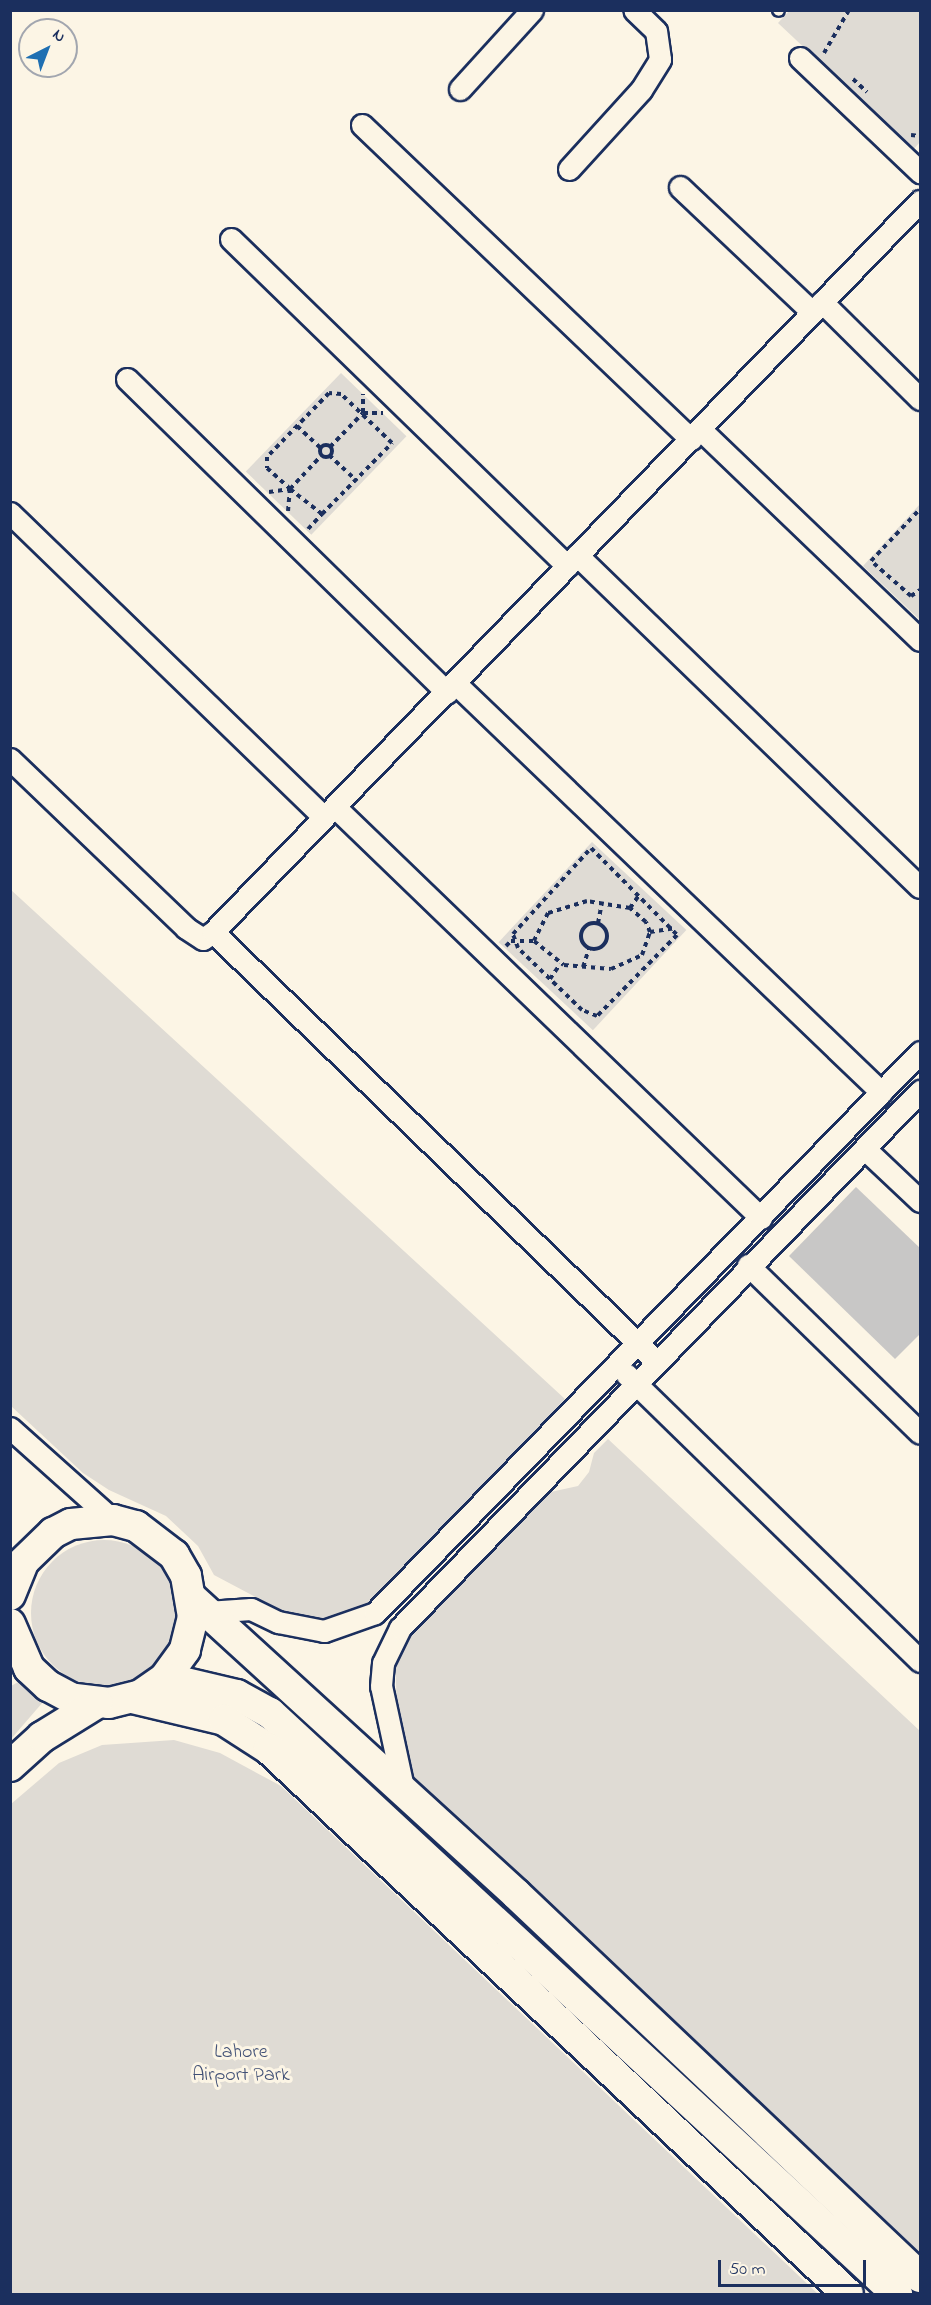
<!DOCTYPE html>
<style>
body{margin:0}
#map{position:relative;width:931px;height:2305px;overflow:hidden;background:#fcf5e5;font-family:"Indie Flower",sans-serif}
div>[style]{position:absolute}
.green>*{inset:0;background:#dfdbd4;transform-origin:0 0}
.round{border-radius:50%}
.building>*{inset:0;background:#c8c7c6}
.path>*{height:4px;margin-top:-2px;transform-origin:0;background:repeating-linear-gradient(90deg,#1b2f5e 0 4.5px,transparent 0 9px)}
.path>.ring{margin:-2px;padding:0;box-sizing:content-box;background:none;border:4px solid #1b2f5e;border-radius:50%}
.roads{filter:drop-shadow(2px 0 #1b2f5e) drop-shadow(-2px 0 #1b2f5e) drop-shadow(0 2px #1b2f5e) drop-shadow(0 -2px #1b2f5e)}
.lane>*{height:10px;margin:-5px;padding:0 5px;transform-origin:5px;border-radius:5px;background:#fcf5e5}
.street>*{height:21px;margin:-10.5px;padding:0 10.5px;transform-origin:10.5px;border-radius:10.5px;background:#fcf5e5}
.secondary>*{height:30px;margin:-15px;padding:0 15px;transform-origin:15px;border-radius:15px;background:#fcf5e5}
span{translate:-50% -50%;white-space:nowrap;text-align:center;line-height:1.15;-webkit-text-stroke:6px #fcf5e5;paint-order:stroke}
.park-label{font-size:20px;color:#425176}
.frame{position:absolute;inset:0;border:12px solid #1b2f5e;pointer-events:none}
.north{position:absolute;left:18px;top:18px;width:60px;height:60px;box-sizing:border-box;background:#fcf5e5;border:2px solid #a2a6af;border-radius:50%;rotate:42deg;font-size:16px;font-weight:700;line-height:24px;text-align:center;color:#1b2f5e}
.north::after{content:'';display:block;margin:auto;width:21px;height:27px;background:#1f6fb2;clip-path:polygon(50% 0,100% 100%,50% 72%,0 100%)}
.scale{position:absolute;left:718px;top:2260px;width:148px;height:27px;box-sizing:border-box;border:3px solid #1b2f5e;border-top:0;padding-left:8px;font-size:18px;line-height:21px;white-space:nowrap;color:#1b2f5e;-webkit-text-stroke:4px #fcf5e5;paint-order:stroke}
</style>
<div id="map">
<div class="green">
<div style="clip-path:polygon(790px 10px,920px 11px,920px 142px,913px 150px,778px 23px)"></div>
<div style="left:341px;top:373px;width:91px;height:137px;rotate:44deg"></div>
<div style="clip-path:polygon(920px 504px,920px 620px,863px 566px)"></div>
<div style="left:592px;top:842px;width:129px;height:137px;rotate:43deg"></div>
<div style="clip-path:polygon(10px 889px,565px 1399px,422px 1552px,365px 1606px,330px 1620px,293px 1617px,214px 1575px,198px 1546px,166px 1516px,109px 1490px,83px 1473px,11px 1406px)"></div>
<div style="clip-path:polygon(608px 1439px,920px 1731px,920px 2253px,409px 1778px,397px 1714px,395px 1653px,546px 1493px,578px 1486px,589px 1472px,594px 1453px)"></div>
<div class="round" style="left:31px;top:1540px;width:146px;height:146px"></div>
<div style="clip-path:polygon(22px 1680px,43px 1702px,11px 1739px,11px 1686px)"></div>
<div style="clip-path:polygon(174px 1740px,220px 1753px,281px 1786px,818px 2294px,11px 2294px,11px 1804px,59px 1763px,102px 1745px)"></div>
</div>
<div class="building">
<div style="clip-path:polygon(856px 1187px,921px 1249px,921px 1333px,895px 1359px,789px 1256px)"></div>
</div>
<div class="path">
<div style="left:824px;top:53px;width:50px;rotate:-59.8deg"></div>
<div style="left:853px;top:79px;width:19px;rotate:43deg"></div>
<div style="left:911px;top:135px;width:9px;rotate:6deg"></div>
<div style="left:363px;top:413px;width:20px"></div>
<div style="left:297px;top:426px;width:33px;rotate:43deg"></div>
<div class="ring" style="left:320px;top:445px;width:8px;height:8px"></div>
<div style="left:330px;top:447px;width:47px;rotate:-45.9deg"></div>
<div style="left:363px;top:413px;width:19px;rotate:-90deg"></div>
<div style="left:329px;top:455px;width:37px;rotate:43deg"></div>
<div style="left:269px;top:492px;width:21px;rotate:-8deg"></div>
<div style="left:290px;top:489px;width:41px;rotate:38deg"></div>
<div style="left:322px;top:514px;width:100px;rotate:-45.4deg"></div>
<div style="left:392px;top:443px;width:71px;rotate:-136.1deg"></div>
<div style="left:341px;top:394px;width:12px;rotate:-175deg"></div>
<div style="left:329px;top:393px;width:89px;rotate:134.1deg"></div>
<div style="left:267px;top:457px;width:11px;rotate:90deg"></div>
<div style="left:267px;top:468px;width:31px;rotate:42deg"></div>
<div style="left:288px;top:511px;width:22px;rotate:-85deg"></div>
<div style="left:290px;top:489px;width:45px;rotate:-46.8deg"></div>
<div style="left:308px;top:529px;width:21px;rotate:-47deg"></div>
<div style="left:911px;top:596px;width:53px;rotate:-138.8deg"></div>
<div style="left:871px;top:561px;width:71px;rotate:-46.7deg"></div>
<div style="left:911px;top:596px;width:11px;rotate:-34deg"></div>
<div style="left:591px;top:848px;width:122px;rotate:45.3deg"></div>
<div style="left:677px;top:935px;width:114px;rotate:134.6deg"></div>
<div style="left:597px;top:1016px;width:16px;rotate:-158deg"></div>
<div style="left:582px;top:1010px;width:89px;rotate:-135.9deg"></div>
<div style="left:518px;top:948px;width:15px;rotate:-110deg"></div>
<div style="left:513px;top:934px;width:116px;rotate:-47.8deg"></div>
<div style="left:630px;top:908px;width:16px;rotate:-55deg"></div>
<div class="ring" style="left:581px;top:923px;width:22px;height:22px"></div>
<div style="left:598px;top:923px;width:21px;rotate:-79deg"></div>
<div style="left:650px;top:932px;width:26px;rotate:-9deg"></div>
<div style="left:506px;top:946px;width:7px;rotate:-45deg"></div>
<div style="left:511px;top:941px;width:23px"></div>
<div style="left:534px;top:941px;width:38px;rotate:39deg"></div>
<div style="left:564px;top:965px;width:47px;rotate:4.9deg"></div>
<div style="left:611px;top:969px;width:34px;rotate:-24deg"></div>
<div style="left:642px;top:955px;width:24px;rotate:-71deg"></div>
<div style="left:650px;top:932px;width:11px;rotate:-112deg"></div>
<div style="left:646px;top:922px;width:21px;rotate:-139deg"></div>
<div style="left:630px;top:908px;width:44px;rotate:-170.8deg"></div>
<div style="left:587px;top:901px;width:41px;rotate:162.9deg"></div>
<div style="left:548px;top:913px;width:31px;rotate:117deg"></div>
<div style="left:583px;top:967px;width:19px;rotate:-72deg"></div>
<div style="left:550px;top:979px;width:18px;rotate:-56deg"></div>
</div>
<div class="roads">
<div class="lane">
<div style="left:778px;top:10px;width:1px;rotate:45deg"></div>
</div>
<div class="street">
<div style="left:800px;top:58px;width:166px;rotate:43.5deg"></div>
<div style="left:460px;top:89px;width:107px;rotate:-47.7deg"></div>
<div style="left:362px;top:125px;width:455px;rotate:43.7deg"></div>
<div style="left:569px;top:169px;width:107px;rotate:-47.7deg"></div>
<div style="left:641px;top:90px;width:36px;rotate:-58deg"></div>
<div style="left:660px;top:59px;width:28px;rotate:-98deg"></div>
<div style="left:656px;top:31px;width:30px;rotate:-136deg"></div>
<div style="left:680px;top:187px;width:182px;rotate:43.4deg"></div>
<div style="left:231px;top:239px;width:469px;rotate:44.2deg"></div>
<div style="left:822px;top:302px;width:138px;rotate:44.7deg"></div>
<div style="left:127px;top:379px;width:448px;rotate:44.4deg"></div>
<div style="left:700px;top:429px;width:305px;rotate:43.8deg"></div>
<div style="left:10px;top:513px;width:437px;rotate:44.1deg"></div>
<div style="left:577px;top:555px;width:477px;rotate:44.1deg"></div>
<div style="left:455px;top:683px;width:591px;rotate:43.83deg"></div>
<div style="left:10px;top:759px;width:244px;rotate:43.8deg"></div>
<div style="left:186px;top:928px;width:20px;rotate:33deg"></div>
<div style="left:203px;top:939px;width:12px;rotate:-35deg"></div>
<div style="left:335px;top:807px;width:592px;rotate:43.97deg"></div>
<div style="left:865px;top:1149px;width:76px;rotate:43.4deg"></div>
<div style="left:748px;top:1265px;width:240px;rotate:44.3deg"></div>
<div style="left:657px;top:1362px;width:618px;rotate:-135.92deg"></div>
<div style="left:213px;top:932px;width:1017px;rotate:-45.96deg"></div>
<div style="left:626px;top:1374px;width:411px;rotate:44.3deg"></div>
<div style="left:10px;top:1428px;width:138px;rotate:41.8deg"></div>
<div style="left:207px;top:1612px;width:44px;rotate:-3.9deg"></div>
<div style="left:251px;top:1609px;width:30px;rotate:26deg"></div>
<div style="left:278px;top:1622px;width:47px;rotate:11.1deg"></div>
<div style="left:324px;top:1631px;width:54px;rotate:-19.4deg"></div>
<div style="left:375px;top:1613px;width:782px;rotate:-45.83deg"></div>
<div style="left:404px;top:1792px;width:108px;rotate:-102.2deg"></div>
<div style="left:381px;top:1686px;width:23px;rotate:-85deg"></div>
<div style="left:383px;top:1663px;width:39px;rotate:-64deg"></div>
<div style="left:400px;top:1628px;width:748px;rotate:-45.92deg"></div>
</div>
<div class="secondary">
<div style="left:10px;top:1595px;width:35px;rotate:-68deg"></div>
<div style="left:23px;top:1562px;width:42px;rotate:-44deg"></div>
<div style="left:53px;top:1533px;width:20px;rotate:-27deg"></div>
<div style="left:71px;top:1524px;width:42px;rotate:-5.4deg"></div>
<div style="left:113px;top:1520px;width:24px;rotate:15deg"></div>
<div style="left:136px;top:1526px;width:48px;rotate:37.3deg"></div>
<div style="left:174px;top:1555px;width:24px;rotate:60deg"></div>
<div style="left:186px;top:1576px;width:42px;rotate:80.3deg"></div>
<div style="left:193px;top:1617px;width:34px;rotate:104deg"></div>
<div style="left:185px;top:1650px;width:34px;rotate:126deg"></div>
<div style="left:165px;top:1678px;width:29px;rotate:145deg"></div>
<div style="left:141px;top:1695px;width:33px;rotate:166deg"></div>
<div style="left:109px;top:1703px;width:38px;rotate:-173deg"></div>
<div style="left:71px;top:1698px;width:26px;rotate:-152deg"></div>
<div style="left:48px;top:1686px;width:26px;rotate:-137deg"></div>
<div style="left:29px;top:1668px;width:48px;rotate:-113.4deg"></div>
<div style="left:193px;top:1599px;width:437px;rotate:42.4deg"></div>
<div style="left:516px;top:1894px;width:557px;rotate:43.47deg"></div>
<div style="left:165px;top:1678px;width:74px;rotate:13.3deg"></div>
<div style="left:237px;top:1695px;width:38px;rotate:29deg"></div>
<div style="left:270px;top:1713px;width:855px;rotate:42.82deg"></div>
<div style="left:132px;top:1698px;width:95px;rotate:13.4deg"></div>
<div style="left:224px;top:1720px;width:54px;rotate:32.8deg"></div>
<div style="left:269px;top:1749px;width:795px;rotate:43.27deg"></div>
<div style="left:10px;top:1766px;width:43px;rotate:-42.2deg"></div>
<div style="left:42px;top:1737px;width:65px;rotate:-31.7deg"></div>
</div>
</div>
<div class="park-label">
<span style="left:241px;top:2064px">Lahore<br>Airport Park</span>
</div>
<div class="frame"></div>
<div class="north">N</div>
<div class="scale">50 m</div>
</div>
